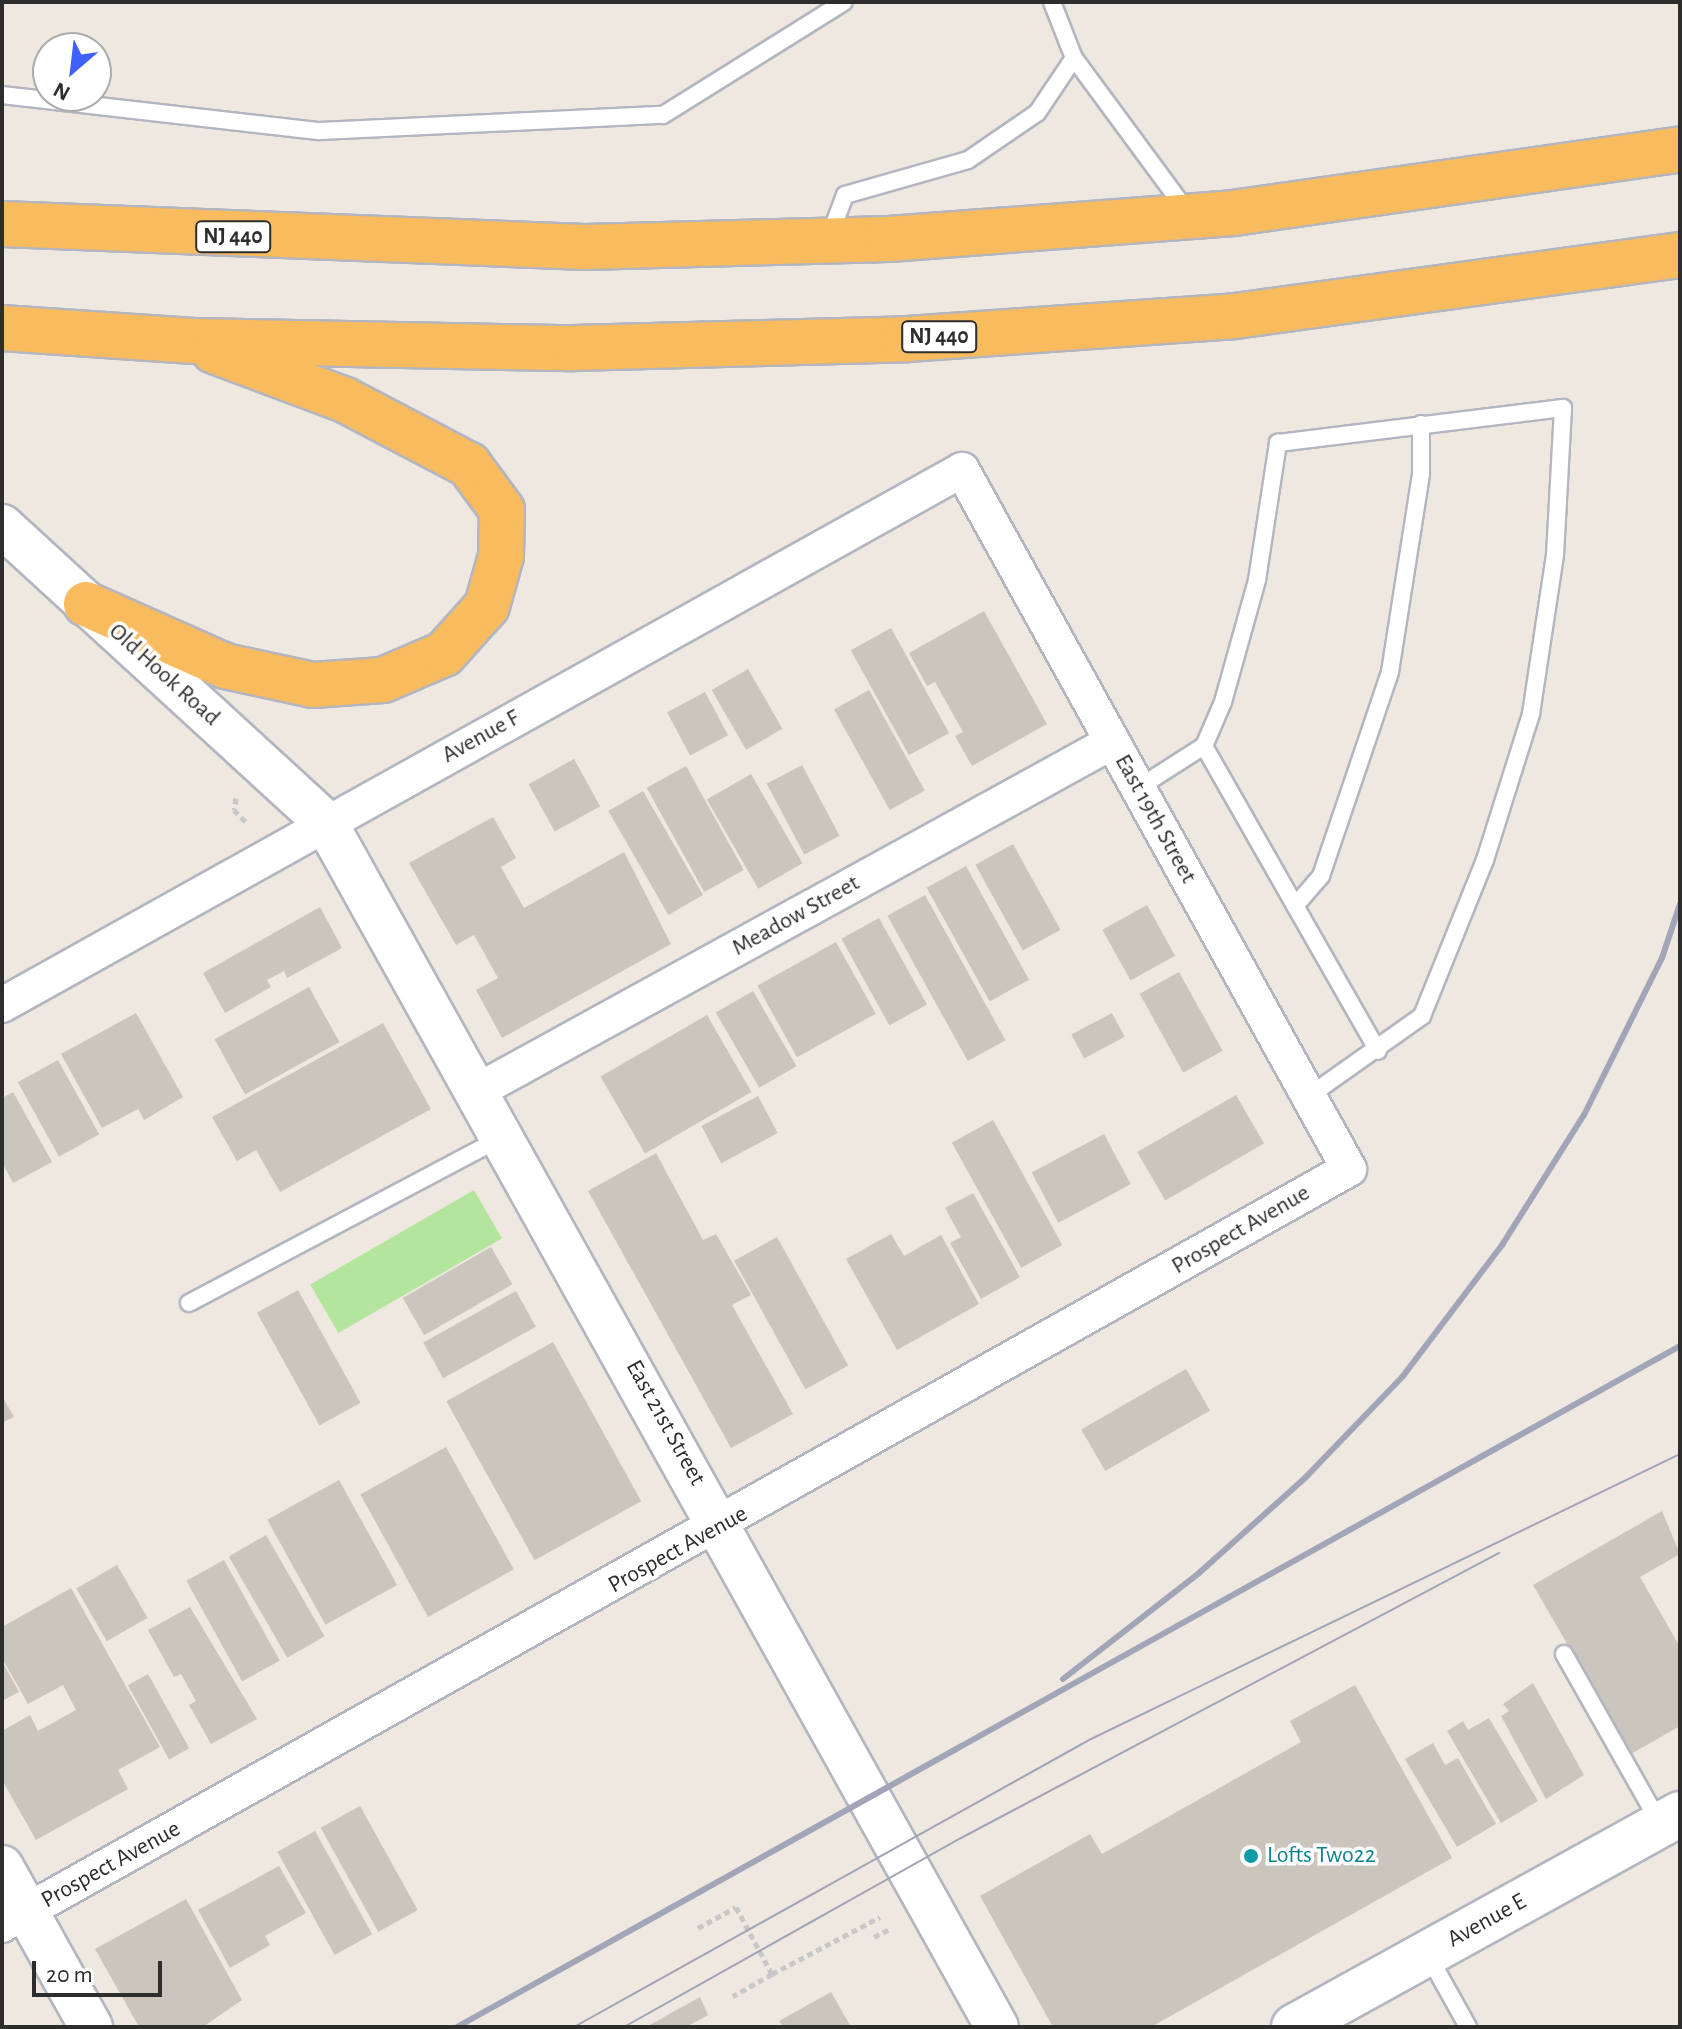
<!DOCTYPE html>
<style>
body{margin:0}
#map{position:relative;width:1682px;height:2029px;overflow:hidden;background:#eee8e0;font-family:"Alegreya Sans",sans-serif}
div>[style]{position:absolute}
.green>*{inset:0;background:#b4e59c;transform-origin:0 0}
.building>*{inset:0;background:#cac6be;transform-origin:0 0}
.path>*{height:5px;margin-top:-2.5px;transform-origin:0;background:repeating-linear-gradient(90deg,#c8c8c8 0 6px,transparent 0 10px)}
.roads{filter:drop-shadow(2px 0 #b3b6c0) drop-shadow(-2px 0 #b3b6c0) drop-shadow(0 2px #b3b6c0) drop-shadow(0 -2px #b3b6c0)}
.service>*{height:16px;margin:-8px;padding:0 8px;transform-origin:8px;border-radius:8px;background:#fff}
.minor>*{height:34px;margin:-17px;padding:0 17px;transform-origin:17px;border-radius:17px;background:#fff}
.tertiary>*{height:42px;margin:-21px;padding:0 21px;transform-origin:21px;border-radius:21px;background:#fff}
.secondary>*{height:44px;margin:-22px;padding:0 22px;transform-origin:22px;border-radius:22px;background:#fff}
.trunk>*{height:44px;margin:-22px;padding:0 22px;transform-origin:22px;border-radius:22px;background:#f8bb5e}
.tram>*{height:2px;margin:-1px;padding:0 1px;transform-origin:1px;border-radius:1px;background:#a2a5b7}
.rail>*{height:6px;margin:-3px;padding:0 3px;transform-origin:3px;border-radius:3px;background:#a2a5b7}
.dots>*{width:22px;height:22px;translate:-50% -50%;box-sizing:border-box;border:4px solid #fff;border-radius:50%}
span{translate:-50% -50%;white-space:nowrap;text-align:center;line-height:1.15;-webkit-text-stroke:7px #fff;paint-order:stroke}
.shield-label span{padding:2px 6px;background:#fff;border:2px solid;border-radius:6px;-webkit-text-stroke-width:0}
.shield-label{font-size:22px;color:#2d2d2d;font-weight:700}
.street-label{font-size:24px;color:#2d2d2d}
.culture-label{font-size:24px;color:#0d838f}
.left{translate:0 -50%;text-align:left}
.frame{position:absolute;inset:0;border:4px solid #2d2d2d;pointer-events:none}
.north{position:absolute;left:32px;top:32px;width:80px;height:80px;box-sizing:border-box;background:#fff;border:2px solid #ababab;border-radius:50%;rotate:208deg;font-size:22px;font-weight:700;line-height:32px;text-align:center;color:#2d2d2d}
.north::after{content:'';display:block;margin:auto;width:28px;height:36px;background:#4060fb;clip-path:polygon(50% 0,100% 100%,50% 72%,0 100%)}
.scale{position:absolute;left:32px;top:1961px;width:130px;height:36px;box-sizing:border-box;border:4px solid #2d2d2d;border-top:0;padding-left:10px;font-size:24px;line-height:28px;white-space:nowrap;color:#2d2d2d;-webkit-text-stroke:6px #fff;paint-order:stroke}
</style>
<div id="map">
<div class="green">
<div style="left:474px;top:1190px;width:56px;height:189px;rotate:60deg"></div>
</div>
<div class="building">
<div style="clip-path:polygon(984px 611px,1047px 724px,972px 766px,955px 736px,963px 732px,935px 682px,927px 686px,909px 653px)"></div>
<div style="left:891px;top:628px;width:120px;height:46px;rotate:61deg"></div>
<div style="left:748px;top:669px;width:69px;height:42px;rotate:60deg"></div>
<div style="left:869px;top:690px;width:115px;height:40px;rotate:61deg"></div>
<div style="left:705px;top:692px;width:49px;height:43px;rotate:62deg"></div>
<div style="left:574px;top:759px;width:54px;height:52px;rotate:61deg"></div>
<div style="left:802px;top:765px;width:80px;height:40px;rotate:62deg"></div>
<div style="left:686px;top:766px;width:119px;height:45px;rotate:61deg"></div>
<div style="left:751px;top:774px;width:103px;height:51px;rotate:60deg"></div>
<div style="left:643px;top:791px;width:120px;height:40px;rotate:60deg"></div>
<div style="clip-path:polygon(493px 817px,516px 858px,501px 867px,524px 908px,624px 852px,671px 944px,502px 1038px,476px 990px,498px 978px,474px 935px,456px 945px,409px 863px)"></div>
<div style="left:1013px;top:844px;width:98px;height:43px;rotate:61deg"></div>
<div style="left:966px;top:866px;width:130px;height:45px;rotate:61deg"></div>
<div style="left:925px;top:895px;width:166px;height:43px;rotate:61deg"></div>
<div style="left:1147px;top:905px;width:58px;height:51px;rotate:61deg"></div>
<div style="clip-path:polygon(320px 907px,342px 948px,287px 978px,284px 971px,267px 980px,271px 987px,225px 1013px,203px 973px)"></div>
<div style="left:879px;top:918px;width:99px;height:43px;rotate:61deg"></div>
<div style="left:836px;top:942px;width:82px;height:90px;rotate:61deg"></div>
<div style="left:1179px;top:972px;width:90px;height:45px;rotate:61deg"></div>
<div style="left:309px;top:987px;width:63px;height:108px;rotate:61deg"></div>
<div style="left:753px;top:991px;width:87px;height:43px;rotate:60deg"></div>
<div style="clip-path:polygon(136px 1013px,183px 1097px,144px 1120px,138px 1109px,102px 1128px,61px 1054px)"></div>
<div style="left:1112px;top:1013px;width:27px;height:46px;rotate:62deg"></div>
<div style="left:707px;top:1015px;width:89px;height:123px;rotate:60deg"></div>
<div style="clip-path:polygon(383px 1023px,431px 1109px,280px 1192px,256px 1150px,237px 1161px,212px 1117px)"></div>
<div style="left:58px;top:1060px;width:85px;height:46px;rotate:61deg"></div>
<div style="clip-path:polygon(13px 1092px,52px 1162px,13px 1183px,2px 1162px,2px 1098px)"></div>
<div style="left:1236px;top:1095px;width:56px;height:114px;rotate:60deg"></div>
<div style="left:758px;top:1096px;width:42px;height:64px;rotate:62deg"></div>
<div style="left:993px;top:1120px;width:143px;height:47px;rotate:61deg"></div>
<div style="left:1104px;top:1134px;width:57px;height:82px;rotate:62deg"></div>
<div style="clip-path:polygon(656px 1153px,703px 1240px,716px 1234px,751px 1295px,732px 1305px,793px 1414px,731px 1448px,588px 1191px)"></div>
<div style="clip-path:polygon(973px 1193px,1020px 1277px,981px 1299px,950px 1243px,961px 1237px,945px 1208px)"></div>
<div style="clip-path:polygon(891px 1234px,904px 1256px,941px 1235px,979px 1304px,897px 1350px,846px 1259px)"></div>
<div style="left:777px;top:1237px;width:147px;height:49px;rotate:61deg"></div>
<div style="left:491px;top:1247px;width:43px;height:102px;rotate:60deg"></div>
<div style="left:298px;top:1290px;width:129px;height:47px;rotate:61deg"></div>
<div style="left:516px;top:1291px;width:41px;height:106px;rotate:61deg"></div>
<div style="left:553px;top:1342px;width:182px;height:122px;rotate:61deg"></div>
<div style="left:1186px;top:1369px;width:48px;height:121px;rotate:60deg"></div>
<div style="clip-path:polygon(2px 1396px,14px 1417px,2px 1423px)"></div>
<div style="left:446px;top:1447px;width:140px;height:98px;rotate:61deg"></div>
<div style="left:339px;top:1480px;width:120px;height:82px;rotate:61deg"></div>
<div style="clip-path:polygon(1662px 1511px,1680px 1554px,1640px 1577px,1680px 1647px,1680px 1726px,1631px 1754px,1533px 1585px)"></div>
<div style="left:266px;top:1535px;width:117px;height:43px;rotate:60deg"></div>
<div style="left:224px;top:1560px;width:115px;height:43px;rotate:61deg"></div>
<div style="left:117px;top:1565px;width:61px;height:47px;rotate:60deg"></div>
<div style="clip-path:polygon(71px 1588px,160px 1747px,118px 1770px,128px 1789px,36px 1840px,2px 1780px,2px 1731px,30px 1715px,38px 1731px,76px 1710px,63px 1685px,28px 1704px,2px 1658px,2px 1627px)"></div>
<div style="clip-path:polygon(190px 1607px,257px 1719px,211px 1744px,189px 1705px,196px 1701px,181px 1674px,174px 1677px,148px 1630px)"></div>
<div style="clip-path:polygon(2px 1661px,19px 1692px,2px 1701px)"></div>
<div style="left:148px;top:1674px;width:85px;height:23px;rotate:61deg"></div>
<div style="clip-path:polygon(1533px 1683px,1584px 1775px,1546px 1799px,1501px 1716px,1509px 1711px,1503px 1704px)"></div>
<div style="clip-path:polygon(1355px 1685px,1452px 1858px,1151px 2027px,1053px 2027px,980px 1896px,1090px 1834px,1102px 1854px,1301px 1742px,1290px 1721px)"></div>
<div style="clip-path:polygon(1489px 1718px,1538px 1801px,1501px 1823px,1447px 1731px,1463px 1721px,1468px 1730px)"></div>
<div style="clip-path:polygon(1433px 1743px,1445px 1765px,1458px 1758px,1496px 1824px,1457px 1847px,1405px 1759px)"></div>
<div style="left:360px;top:1806px;width:119px;height:45px;rotate:61deg"></div>
<div style="left:315px;top:1831px;width:118px;height:43px;rotate:61deg"></div>
<div style="clip-path:polygon(279px 1866px,306px 1913px,265px 1936px,270px 1945px,230px 1968px,198px 1910px)"></div>
<div style="clip-path:polygon(186px 1899px,242px 2000px,203px 2027px,139px 2027px,95px 1949px)"></div>
<div style="clip-path:polygon(831px 1992px,851px 2027px,783px 2027px,779px 2021px)"></div>
<div style="clip-path:polygon(700px 1997px,708px 2015px,686px 2027px,646px 2027px)"></div>
</div>
<div class="path">
<div style="left:236px;top:798px;width:12px;rotate:99deg"></div>
<div style="left:234px;top:810px;width:18px;rotate:45deg"></div>
<div style="left:698px;top:1928px;width:43px;rotate:-28.9deg"></div>
<div style="left:736px;top:1907px;width:76px;rotate:61.8deg"></div>
<div style="left:772px;top:1974px;width:45px;rotate:150.6deg"></div>
<div style="left:874px;top:1937px;width:16px;rotate:-27deg"></div>
<div style="left:772px;top:1974px;width:122px;rotate:-27.8deg"></div>
</div>
<div class="roads">
<div class="service">
<div style="left:1052px;top:2px;width:60px;rotate:68.6deg"></div>
<div style="left:1074px;top:58px;width:190px;rotate:53.6deg"></div>
<div style="left:2px;top:95px;width:320px;rotate:6.5deg"></div>
<div style="left:320px;top:131px;width:343px;rotate:-2.7deg"></div>
<div style="left:663px;top:115px;width:213px;rotate:-32deg"></div>
<div style="left:828px;top:240px;width:48px;rotate:-69.3deg"></div>
<div style="left:845px;top:195px;width:128px;rotate:-15.9deg"></div>
<div style="left:968px;top:160px;width:83px;rotate:-34.3deg"></div>
<div style="left:1037px;top:113px;width:66px;rotate:-56.1deg"></div>
<div style="left:1204px;top:746px;width:351px;rotate:60.3deg"></div>
<div style="left:1138px;top:788px;width:78px;rotate:-32.5deg"></div>
<div style="left:1204px;top:746px;width:48px;rotate:-66.6deg"></div>
<div style="left:1223px;top:702px;width:127px;rotate:-74.4deg"></div>
<div style="left:1257px;top:580px;width:139px;rotate:-81.3deg"></div>
<div style="left:1278px;top:443px;width:287px;rotate:-7deg"></div>
<div style="left:1563px;top:408px;width:147px;rotate:93.1deg"></div>
<div style="left:1555px;top:555px;width:161px;rotate:98.6deg"></div>
<div style="left:1531px;top:714px;width:153px;rotate:107.5deg"></div>
<div style="left:1485px;top:860px;width:168px;rotate:112deg"></div>
<div style="left:1422px;top:1016px;width:138px;rotate:144.7deg"></div>
<div style="left:1295px;top:906px;width:40px;rotate:-49deg"></div>
<div style="left:1321px;top:876px;width:215px;rotate:-71.3deg"></div>
<div style="left:1390px;top:672px;width:201px;rotate:-81.1deg"></div>
<div style="left:1421px;top:473px;width:49px;rotate:-90deg"></div>
<div style="left:189px;top:1303px;width:353px;rotate:-27.9deg"></div>
<div style="left:1564px;top:1654px;width:195px;rotate:60.5deg"></div>
<div style="left:1428px;top:1955px;width:82px;rotate:60.9deg"></div>
</div>
<div class="minor">
<div style="left:2px;top:1005px;width:1099px;rotate:-29.13deg"></div>
<div style="left:962px;top:470px;width:799px;rotate:61.03deg"></div>
<div style="left:1349px;top:1169px;width:1545px;rotate:150.7deg"></div>
<div style="left:479px;top:1090px;width:722px;rotate:-28.8deg"></div>
</div>
<div class="tertiary">
<div style="left:2px;top:526px;width:440px;rotate:42.5deg"></div>
<div style="left:326px;top:823px;width:1378px;rotate:60.87deg"></div>
<div style="left:2px;top:1867px;width:183px;rotate:60.9deg"></div>
</div>
<div class="secondary">
<div style="left:1294px;top:2027px;width:441px;rotate:-28.9deg"></div>
</div>
<div class="trunk">
<div style="left:2px;top:224px;width:583px;rotate:2.26deg"></div>
<div style="left:585px;top:247px;width:304px;rotate:-1.5deg"></div>
<div style="left:889px;top:239px;width:345px;rotate:-4.3deg"></div>
<div style="left:1233px;top:213px;width:452px;rotate:-8.1deg"></div>
<div style="left:2px;top:328px;width:192px;rotate:3.9deg"></div>
<div style="left:194px;top:341px;width:379px;rotate:1.1deg"></div>
<div style="left:573px;top:348px;width:335px;rotate:-1.5deg"></div>
<div style="left:908px;top:339px;width:328px;rotate:-4deg"></div>
<div style="left:1235px;top:316px;width:449px;rotate:-7.8deg"></div>
<div style="left:86px;top:604px;width:152px;rotate:24deg"></div>
<div style="left:225px;top:666px;width:90px;rotate:12.2deg"></div>
<div style="left:313px;top:685px;width:70px;rotate:-4.1deg"></div>
<div style="left:383px;top:680px;width:66px;rotate:-23.1deg"></div>
<div style="left:444px;top:654px;width:64px;rotate:-48.1deg"></div>
<div style="left:487px;top:606px;width:52px;rotate:-74.4deg"></div>
<div style="left:501px;top:556px;width:46px;rotate:-88.8deg"></div>
<div style="left:502px;top:510px;width:56px;rotate:-126.3deg"></div>
<div style="left:469px;top:465px;width:140px;rotate:-152.3deg"></div>
<div style="left:345px;top:400px;width:140px;rotate:-159.5deg"></div>
</div>
</div>
<div class="tram">
<div style="left:574px;top:2027px;width:592px;rotate:-29.12deg"></div>
<div style="left:1091px;top:1739px;width:654px;rotate:-25.82deg"></div>
<div style="left:624px;top:2027px;width:386px;rotate:-29.3deg"></div>
<div style="left:961px;top:1838px;width:609px;rotate:-27.91deg"></div>
</div>
<div class="rail">
<div style="left:1063px;top:1679px;width:172px;rotate:-37.9deg"></div>
<div style="left:1199px;top:1573px;width:142px;rotate:-41.9deg"></div>
<div style="left:1305px;top:1478px;width:141px;rotate:-46.1deg"></div>
<div style="left:1403px;top:1376px;width:164px;rotate:-52.9deg"></div>
<div style="left:1502px;top:1245px;width:154px;rotate:-57.8deg"></div>
<div style="left:1584px;top:1115px;width:175px;rotate:-63.6deg"></div>
<div style="left:1662px;top:958px;width:57px;rotate:-71.6deg"></div>
<div style="left:457px;top:2027px;width:1400px;rotate:-29.11deg"></div>
</div>
<div class="dots">
<div style="left:1251px;top:1856px;background:#0f9aa8"></div>
</div>
<div class="shield-label">
<span style="left:233px;top:237px">NJ 440</span>
<span style="left:939px;top:337px">NJ 440</span>
</div>
<div class="street-label">
<span style="left:164px;top:675px;rotate:42deg">Old Hook Road</span>
<span style="left:481px;top:737px;rotate:-29deg">Avenue F</span>
<span style="left:1155px;top:819px;rotate:61deg">East 19th Street</span>
<span style="left:796px;top:916px;rotate:-29deg">Meadow Street</span>
<span style="left:1241px;top:1230px;rotate:-30deg">Prospect Avenue</span>
<span style="left:665px;top:1423px;rotate:61deg">East 21st Street</span>
<span style="left:678px;top:1550px;rotate:-29deg">Prospect Avenue</span>
<span style="left:111px;top:1865px;rotate:-29deg">Prospect Avenue</span>
<span style="left:1487px;top:1921px;rotate:-29deg">Avenue E</span>
</div>
<div class="culture-label">
<span class="left" style="left:1267px;top:1856px">Lofts Two22</span>
</div>
<div class="frame"></div>
<div class="north">N</div>
<div class="scale">20 m</div>
</div>
